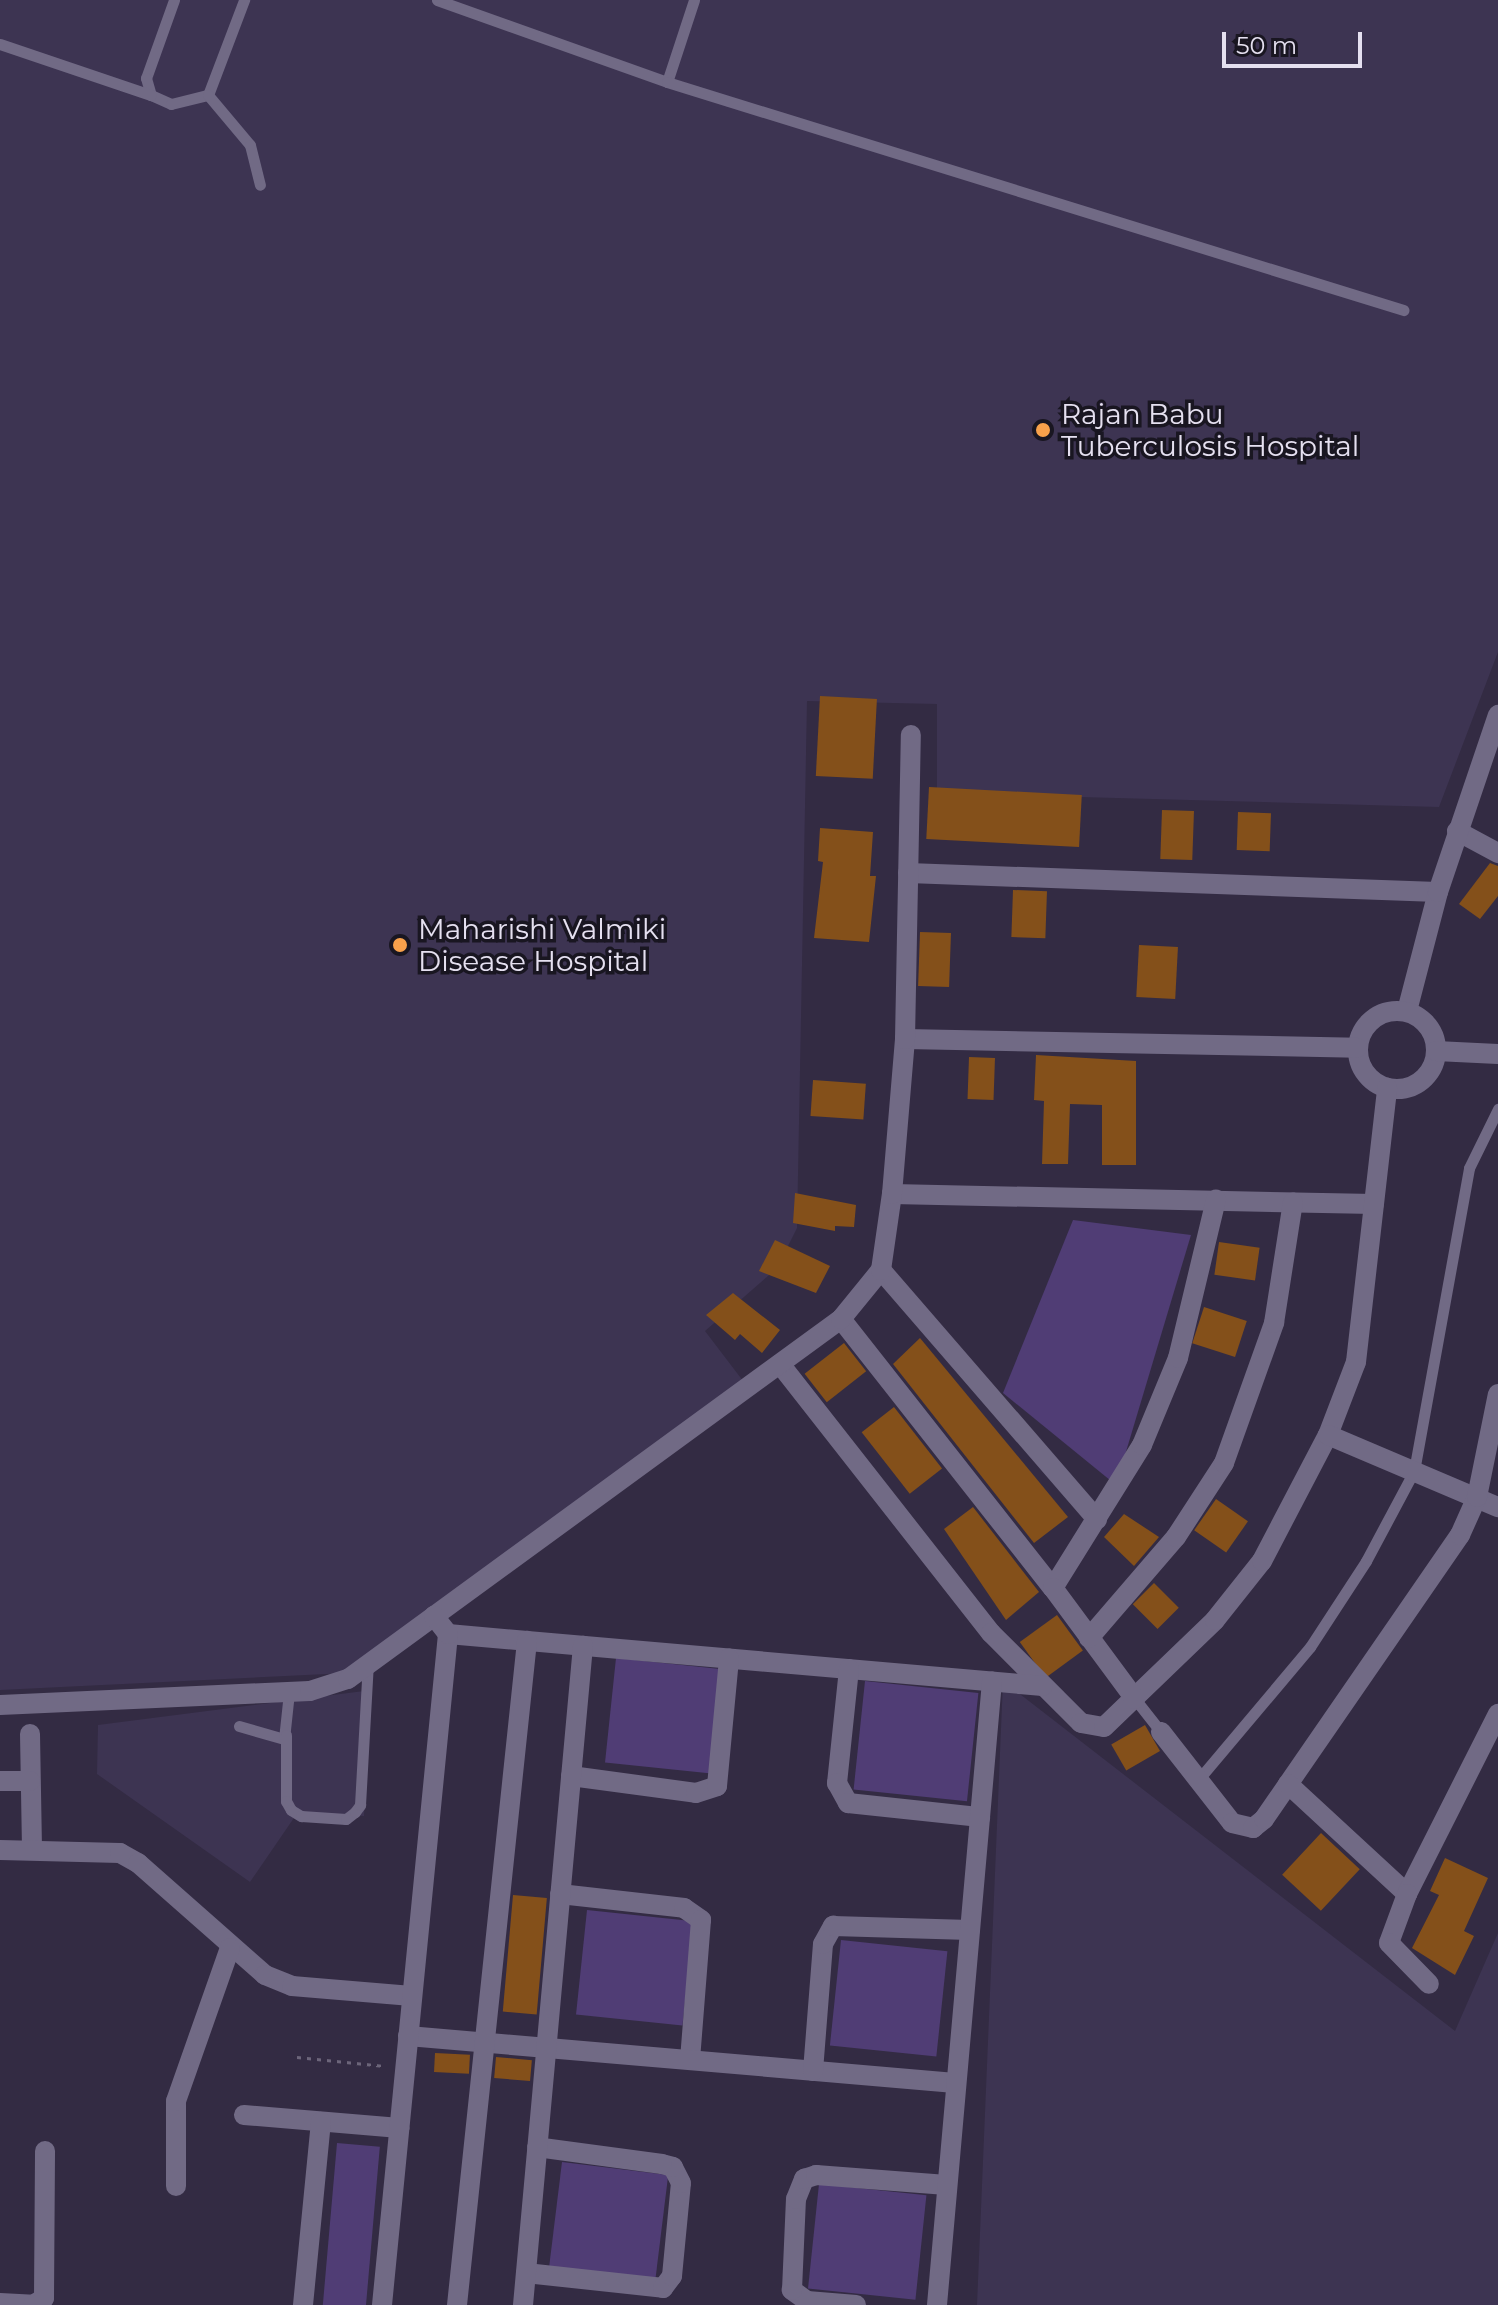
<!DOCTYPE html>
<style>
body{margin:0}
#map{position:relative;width:1498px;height:2305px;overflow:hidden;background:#332b43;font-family:Montserrat,sans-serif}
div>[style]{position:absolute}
.built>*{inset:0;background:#3d3452}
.green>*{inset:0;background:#503d75;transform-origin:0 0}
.building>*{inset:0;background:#84501a;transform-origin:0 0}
.path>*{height:3px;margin-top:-1.5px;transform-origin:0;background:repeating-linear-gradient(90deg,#6c657a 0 4px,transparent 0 10px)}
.service>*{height:11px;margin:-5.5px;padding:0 5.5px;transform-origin:5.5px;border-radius:5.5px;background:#716a85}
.minor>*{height:20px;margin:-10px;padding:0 10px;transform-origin:10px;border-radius:10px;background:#716a85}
.minor>.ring{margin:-10px;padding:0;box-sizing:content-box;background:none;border:20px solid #716a85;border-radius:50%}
.dots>*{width:22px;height:22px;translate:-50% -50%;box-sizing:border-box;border:4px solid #191621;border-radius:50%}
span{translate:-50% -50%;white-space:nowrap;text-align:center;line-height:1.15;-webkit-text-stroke:7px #191621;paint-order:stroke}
.poi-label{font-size:28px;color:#e5e0f0}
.left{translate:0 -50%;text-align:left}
.scale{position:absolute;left:1222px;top:32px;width:140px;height:36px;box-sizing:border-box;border:4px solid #e5e0f0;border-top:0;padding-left:10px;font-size:24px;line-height:28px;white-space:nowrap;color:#e5e0f0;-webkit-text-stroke:6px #191621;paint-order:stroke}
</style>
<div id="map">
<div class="built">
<div style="clip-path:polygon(0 0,1498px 0,1498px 652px,1439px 807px,937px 793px,937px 704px,807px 701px,797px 1228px,777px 1268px,705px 1331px,753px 1394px,368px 1672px,0 1690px)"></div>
<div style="clip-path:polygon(1003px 1681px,1455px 2031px,1498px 1933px,1498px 2305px,977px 2305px)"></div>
<div style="clip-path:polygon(372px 1690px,364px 1816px,298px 1812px,250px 1882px,97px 1774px,98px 1725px)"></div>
</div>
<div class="green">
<div style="clip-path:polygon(1073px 1220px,1191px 1235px,1116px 1485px,1003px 1393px)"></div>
<div style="left:616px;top:1658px;width:107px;height:105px;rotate:6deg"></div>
<div style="left:865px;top:1681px;width:114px;height:109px;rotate:6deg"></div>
<div style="left:587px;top:1910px;width:107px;height:105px;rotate:6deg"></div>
<div style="left:841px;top:1940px;width:107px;height:106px;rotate:6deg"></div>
<div style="left:337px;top:2143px;width:43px;height:163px;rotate:5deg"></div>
<div style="left:562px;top:2162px;width:107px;height:106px;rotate:7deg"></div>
<div style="left:819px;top:2184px;width:108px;height:105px;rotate:6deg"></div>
</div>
<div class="building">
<div style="left:820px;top:696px;width:57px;height:80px;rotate:3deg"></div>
<div style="left:929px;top:787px;width:153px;height:52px;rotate:3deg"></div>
<div style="left:1162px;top:810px;width:32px;height:49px;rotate:2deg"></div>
<div style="left:1238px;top:812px;width:33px;height:38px;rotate:2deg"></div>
<div style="clip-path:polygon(820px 828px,873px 832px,870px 876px,876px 876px,869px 942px,814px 938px,823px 862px,818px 861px)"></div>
<div style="clip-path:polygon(1490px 863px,1498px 866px,1498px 896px,1480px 919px,1459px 904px)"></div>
<div style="left:1013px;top:890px;width:34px;height:47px;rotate:2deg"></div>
<div style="left:920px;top:932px;width:31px;height:54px;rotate:2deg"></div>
<div style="left:1139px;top:945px;width:39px;height:52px;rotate:3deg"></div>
<div style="clip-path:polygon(1036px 1055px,1136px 1061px,1136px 1165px,1102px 1165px,1102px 1105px,1070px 1104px,1068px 1164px,1042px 1164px,1044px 1101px,1034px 1100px)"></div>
<div style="left:969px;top:1057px;width:26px;height:42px;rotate:2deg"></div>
<div style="left:813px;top:1080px;width:53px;height:36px;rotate:4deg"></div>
<div style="clip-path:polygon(795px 1193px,856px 1205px,854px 1227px,835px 1226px,835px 1231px,793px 1223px)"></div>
<div style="clip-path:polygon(775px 1240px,830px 1266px,816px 1293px,759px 1271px)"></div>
<div style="left:1219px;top:1242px;width:41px;height:33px;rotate:8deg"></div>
<div style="clip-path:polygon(733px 1293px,780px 1330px,762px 1353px,740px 1334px,735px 1340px,706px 1315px)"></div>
<div style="left:1204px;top:1307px;width:45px;height:38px;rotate:18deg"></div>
<div style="clip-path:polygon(920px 1338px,1068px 1517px,1034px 1543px,893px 1364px)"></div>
<div style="left:844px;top:1343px;width:36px;height:50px;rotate:52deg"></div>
<div style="left:894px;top:1407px;width:78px;height:41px;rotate:52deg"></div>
<div style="left:1216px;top:1499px;width:39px;height:38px;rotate:35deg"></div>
<div style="clip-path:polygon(973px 1507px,1039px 1592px,1006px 1620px,944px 1529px)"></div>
<div style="clip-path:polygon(1124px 1514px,1159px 1537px,1134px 1566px,1104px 1537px)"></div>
<div style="left:1154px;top:1583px;width:35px;height:30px;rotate:45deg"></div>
<div style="left:1057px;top:1615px;width:44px;height:46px;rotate:54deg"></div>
<div style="left:1145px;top:1725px;width:30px;height:39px;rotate:60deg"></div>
<div style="left:1321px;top:1833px;width:53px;height:57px;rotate:43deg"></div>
<div style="clip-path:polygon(1445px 1858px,1488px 1878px,1464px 1931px,1474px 1936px,1455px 1975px,1412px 1948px,1439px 1895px,1430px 1891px)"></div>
<div style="left:513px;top:1895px;width:34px;height:117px;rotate:5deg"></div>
<div style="left:435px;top:2053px;width:35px;height:19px;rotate:3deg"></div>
<div style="left:496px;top:2057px;width:36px;height:21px;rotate:5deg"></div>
</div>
<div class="path">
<div style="left:297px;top:2057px;width:88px;rotate:5.8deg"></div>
</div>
<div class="service">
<div style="left:174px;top:0;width:83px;rotate:109.7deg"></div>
<div style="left:146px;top:78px;width:18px;rotate:74deg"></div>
<div style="left:151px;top:95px;width:22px;rotate:24deg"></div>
<div style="left:171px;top:104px;width:38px;rotate:-14deg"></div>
<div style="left:208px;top:95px;width:102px;rotate:-69.2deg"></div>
<div style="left:437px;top:0;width:244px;rotate:19.6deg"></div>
<div style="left:694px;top:0;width:86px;rotate:108.2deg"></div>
<div style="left:667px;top:82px;width:771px;rotate:17.21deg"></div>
<div style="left:0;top:44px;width:159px;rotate:18.7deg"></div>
<div style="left:208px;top:95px;width:65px;rotate:50deg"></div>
<div style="left:250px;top:145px;width:41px;rotate:76deg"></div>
<div style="left:1135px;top:1699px;width:42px;rotate:51.8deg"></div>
<div style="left:239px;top:1726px;width:47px;rotate:16.1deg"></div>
<div style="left:284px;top:1739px;width:47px;rotate:-83.9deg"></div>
<div style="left:286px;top:1735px;width:66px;rotate:90deg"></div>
<div style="left:286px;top:1801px;width:10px;rotate:61deg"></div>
<div style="left:291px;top:1810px;width:12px;rotate:31deg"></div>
<div style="left:301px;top:1816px;width:45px;rotate:3.8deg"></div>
<div style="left:346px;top:1819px;width:11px;rotate:-38deg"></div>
<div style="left:355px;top:1812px;width:9px;rotate:-54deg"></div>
<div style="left:360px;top:1805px;width:141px;rotate:-86.8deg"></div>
<div style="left:1198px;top:1780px;width:174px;rotate:-49.9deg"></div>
<div style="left:1310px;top:1647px;width:103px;rotate:-56.9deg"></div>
<div style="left:1366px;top:1561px;width:102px;rotate:-61.9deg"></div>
<div style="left:1414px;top:1471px;width:308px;rotate:-79.7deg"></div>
<div style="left:1469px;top:1168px;width:66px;rotate:-63.8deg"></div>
</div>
<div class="minor">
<div style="left:1457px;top:831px;width:47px;rotate:28.2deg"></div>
<div style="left:908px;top:873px;width:530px;rotate:2.05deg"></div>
<div style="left:1407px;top:1011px;width:123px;rotate:-75.4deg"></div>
<div style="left:1438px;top:892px;width:187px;rotate:-71.3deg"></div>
<div class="ring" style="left:1358px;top:1011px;width:58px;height:58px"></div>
<div style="left:905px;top:1039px;width:452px;rotate:1.1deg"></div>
<div style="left:1436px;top:1051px;width:62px;rotate:2.8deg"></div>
<div style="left:892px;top:1194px;width:482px;rotate:1.2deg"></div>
<div style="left:881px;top:1270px;width:330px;rotate:49.1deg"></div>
<div style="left:841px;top:1319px;width:342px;rotate:51.8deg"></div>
<div style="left:1053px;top:1588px;width:168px;rotate:-58.1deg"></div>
<div style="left:1142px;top:1445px;width:94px;rotate:-67.5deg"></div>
<div style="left:1178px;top:1358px;width:163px;rotate:-76.5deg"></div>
<div style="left:780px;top:1364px;width:342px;rotate:51.9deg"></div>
<div style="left:991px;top:1633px;width:127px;rotate:45deg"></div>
<div style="left:1081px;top:1723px;width:23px;rotate:10deg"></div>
<div style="left:1104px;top:1727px;width:154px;rotate:-43.9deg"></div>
<div style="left:1215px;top:1620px;width:75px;rotate:-51.5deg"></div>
<div style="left:1262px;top:1561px;width:142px;rotate:-62.4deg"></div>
<div style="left:1328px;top:1435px;width:78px;rotate:-69deg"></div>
<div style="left:1356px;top:1362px;width:276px;rotate:-83.5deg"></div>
<div style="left:1328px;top:1435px;width:185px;rotate:23deg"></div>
<div style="left:1053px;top:1588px;width:138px;rotate:53.5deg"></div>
<div style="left:448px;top:1634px;width:597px;rotate:4.99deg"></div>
<div style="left:1089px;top:1638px;width:133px;rotate:-49.3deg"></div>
<div style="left:1176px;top:1537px;width:88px;rotate:-57deg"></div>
<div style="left:1224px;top:1463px;width:149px;rotate:-70.3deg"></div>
<div style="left:1274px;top:1323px;width:122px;rotate:-81.1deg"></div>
<div style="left:849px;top:1669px;width:115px;rotate:96deg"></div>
<div style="left:837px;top:1783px;width:23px;rotate:61deg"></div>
<div style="left:848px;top:1803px;width:133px;rotate:6.1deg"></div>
<div style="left:0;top:1705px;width:310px;rotate:-2.6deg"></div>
<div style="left:310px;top:1691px;width:40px;rotate:-18deg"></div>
<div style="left:348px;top:1679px;width:610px;rotate:-36.14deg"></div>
<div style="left:841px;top:1319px;width:63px;rotate:-50.8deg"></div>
<div style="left:881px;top:1270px;width:77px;rotate:-81.8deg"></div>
<div style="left:892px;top:1194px;width:156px;rotate:-85.2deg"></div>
<div style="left:905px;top:1039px;width:304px;rotate:-88.9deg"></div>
<div style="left:1161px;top:1732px;width:115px;rotate:52deg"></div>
<div style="left:1232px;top:1823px;width:22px;rotate:13deg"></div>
<div style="left:1253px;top:1828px;width:14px;rotate:-39deg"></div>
<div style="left:1264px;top:1819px;width:345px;rotate:-55.4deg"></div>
<div style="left:1460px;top:1535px;width:42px;rotate:-65.9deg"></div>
<div style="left:1477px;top:1497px;width:105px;rotate:-78.5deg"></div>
<div style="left:30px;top:1734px;width:116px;rotate:89deg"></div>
<div style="left:571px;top:1776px;width:126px;rotate:7.7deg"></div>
<div style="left:696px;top:1793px;width:22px;rotate:-18deg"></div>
<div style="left:717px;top:1786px;width:128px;rotate:-84.6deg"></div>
<div style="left:0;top:1781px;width:30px"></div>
<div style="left:1288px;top:1784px;width:162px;rotate:42.7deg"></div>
<div style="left:1407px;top:1894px;width:202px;rotate:-63.2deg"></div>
<div style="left:0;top:1850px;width:120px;rotate:1.4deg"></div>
<div style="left:120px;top:1853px;width:21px;rotate:29deg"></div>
<div style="left:138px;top:1863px;width:169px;rotate:41.4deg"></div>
<div style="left:265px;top:1975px;width:29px;rotate:22deg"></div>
<div style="left:292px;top:1986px;width:120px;rotate:4.8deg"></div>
<div style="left:560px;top:1894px;width:125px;rotate:6.4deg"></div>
<div style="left:684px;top:1908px;width:21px;rotate:35deg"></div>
<div style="left:701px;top:1920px;width:140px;rotate:94.5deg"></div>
<div style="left:1407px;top:1894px;width:52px;rotate:110.2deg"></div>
<div style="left:1389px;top:1943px;width:57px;rotate:45.7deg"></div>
<div style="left:408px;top:2036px;width:549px;rotate:4.91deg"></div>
<div style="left:813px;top:2071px;width:127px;rotate:-85.5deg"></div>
<div style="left:823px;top:1944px;width:21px;rotate:-61deg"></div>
<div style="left:833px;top:1926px;width:137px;rotate:1.7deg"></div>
<div style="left:244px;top:2115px;width:156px;rotate:4.8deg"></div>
<div style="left:176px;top:2186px;width:85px;rotate:-90deg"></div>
<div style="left:176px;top:2101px;width:162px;rotate:-70.6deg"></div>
<div style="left:526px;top:2273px;width:138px;rotate:6.2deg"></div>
<div style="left:663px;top:2288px;width:15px;rotate:-53deg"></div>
<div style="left:672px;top:2276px;width:93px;rotate:-84.5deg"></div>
<div style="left:681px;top:2183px;width:18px;rotate:-117deg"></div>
<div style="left:673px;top:2167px;width:11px;rotate:-165deg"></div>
<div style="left:662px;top:2164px;width:126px;rotate:-172.3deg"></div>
<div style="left:0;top:2303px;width:33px;rotate:3deg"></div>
<div style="left:33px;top:2305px;width:13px;rotate:-32deg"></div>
<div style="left:44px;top:2298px;width:147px;rotate:-89.6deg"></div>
<div style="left:303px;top:2305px;width:184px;rotate:-84.4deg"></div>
<div style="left:382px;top:2305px;width:674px;rotate:-84.38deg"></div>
<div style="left:448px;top:1634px;width:23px;rotate:-128deg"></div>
<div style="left:457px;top:2305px;width:668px;rotate:-83.98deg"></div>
<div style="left:523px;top:2305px;width:662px;rotate:-84.8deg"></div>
<div style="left:856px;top:2305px;width:49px;rotate:-175.3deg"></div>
<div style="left:807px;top:2301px;width:19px;rotate:-144deg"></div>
<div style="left:792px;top:2290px;width:91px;rotate:-87.5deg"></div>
<div style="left:796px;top:2199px;width:22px;rotate:-68deg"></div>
<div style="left:804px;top:2179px;width:13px;rotate:-18deg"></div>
<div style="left:816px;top:2175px;width:131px;rotate:4.4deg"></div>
<div style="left:937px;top:2305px;width:626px;rotate:-84.96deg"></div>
</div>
<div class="dots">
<div style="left:1043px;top:430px;background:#f8a14b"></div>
<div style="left:400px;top:945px;background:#f8a14b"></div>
</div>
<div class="poi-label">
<span class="left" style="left:1061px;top:430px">Rajan Babu<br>Tuberculosis Hospital</span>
<span class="left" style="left:418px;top:945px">Maharishi Valmiki<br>Disease Hospital</span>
</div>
<div class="scale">50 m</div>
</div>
